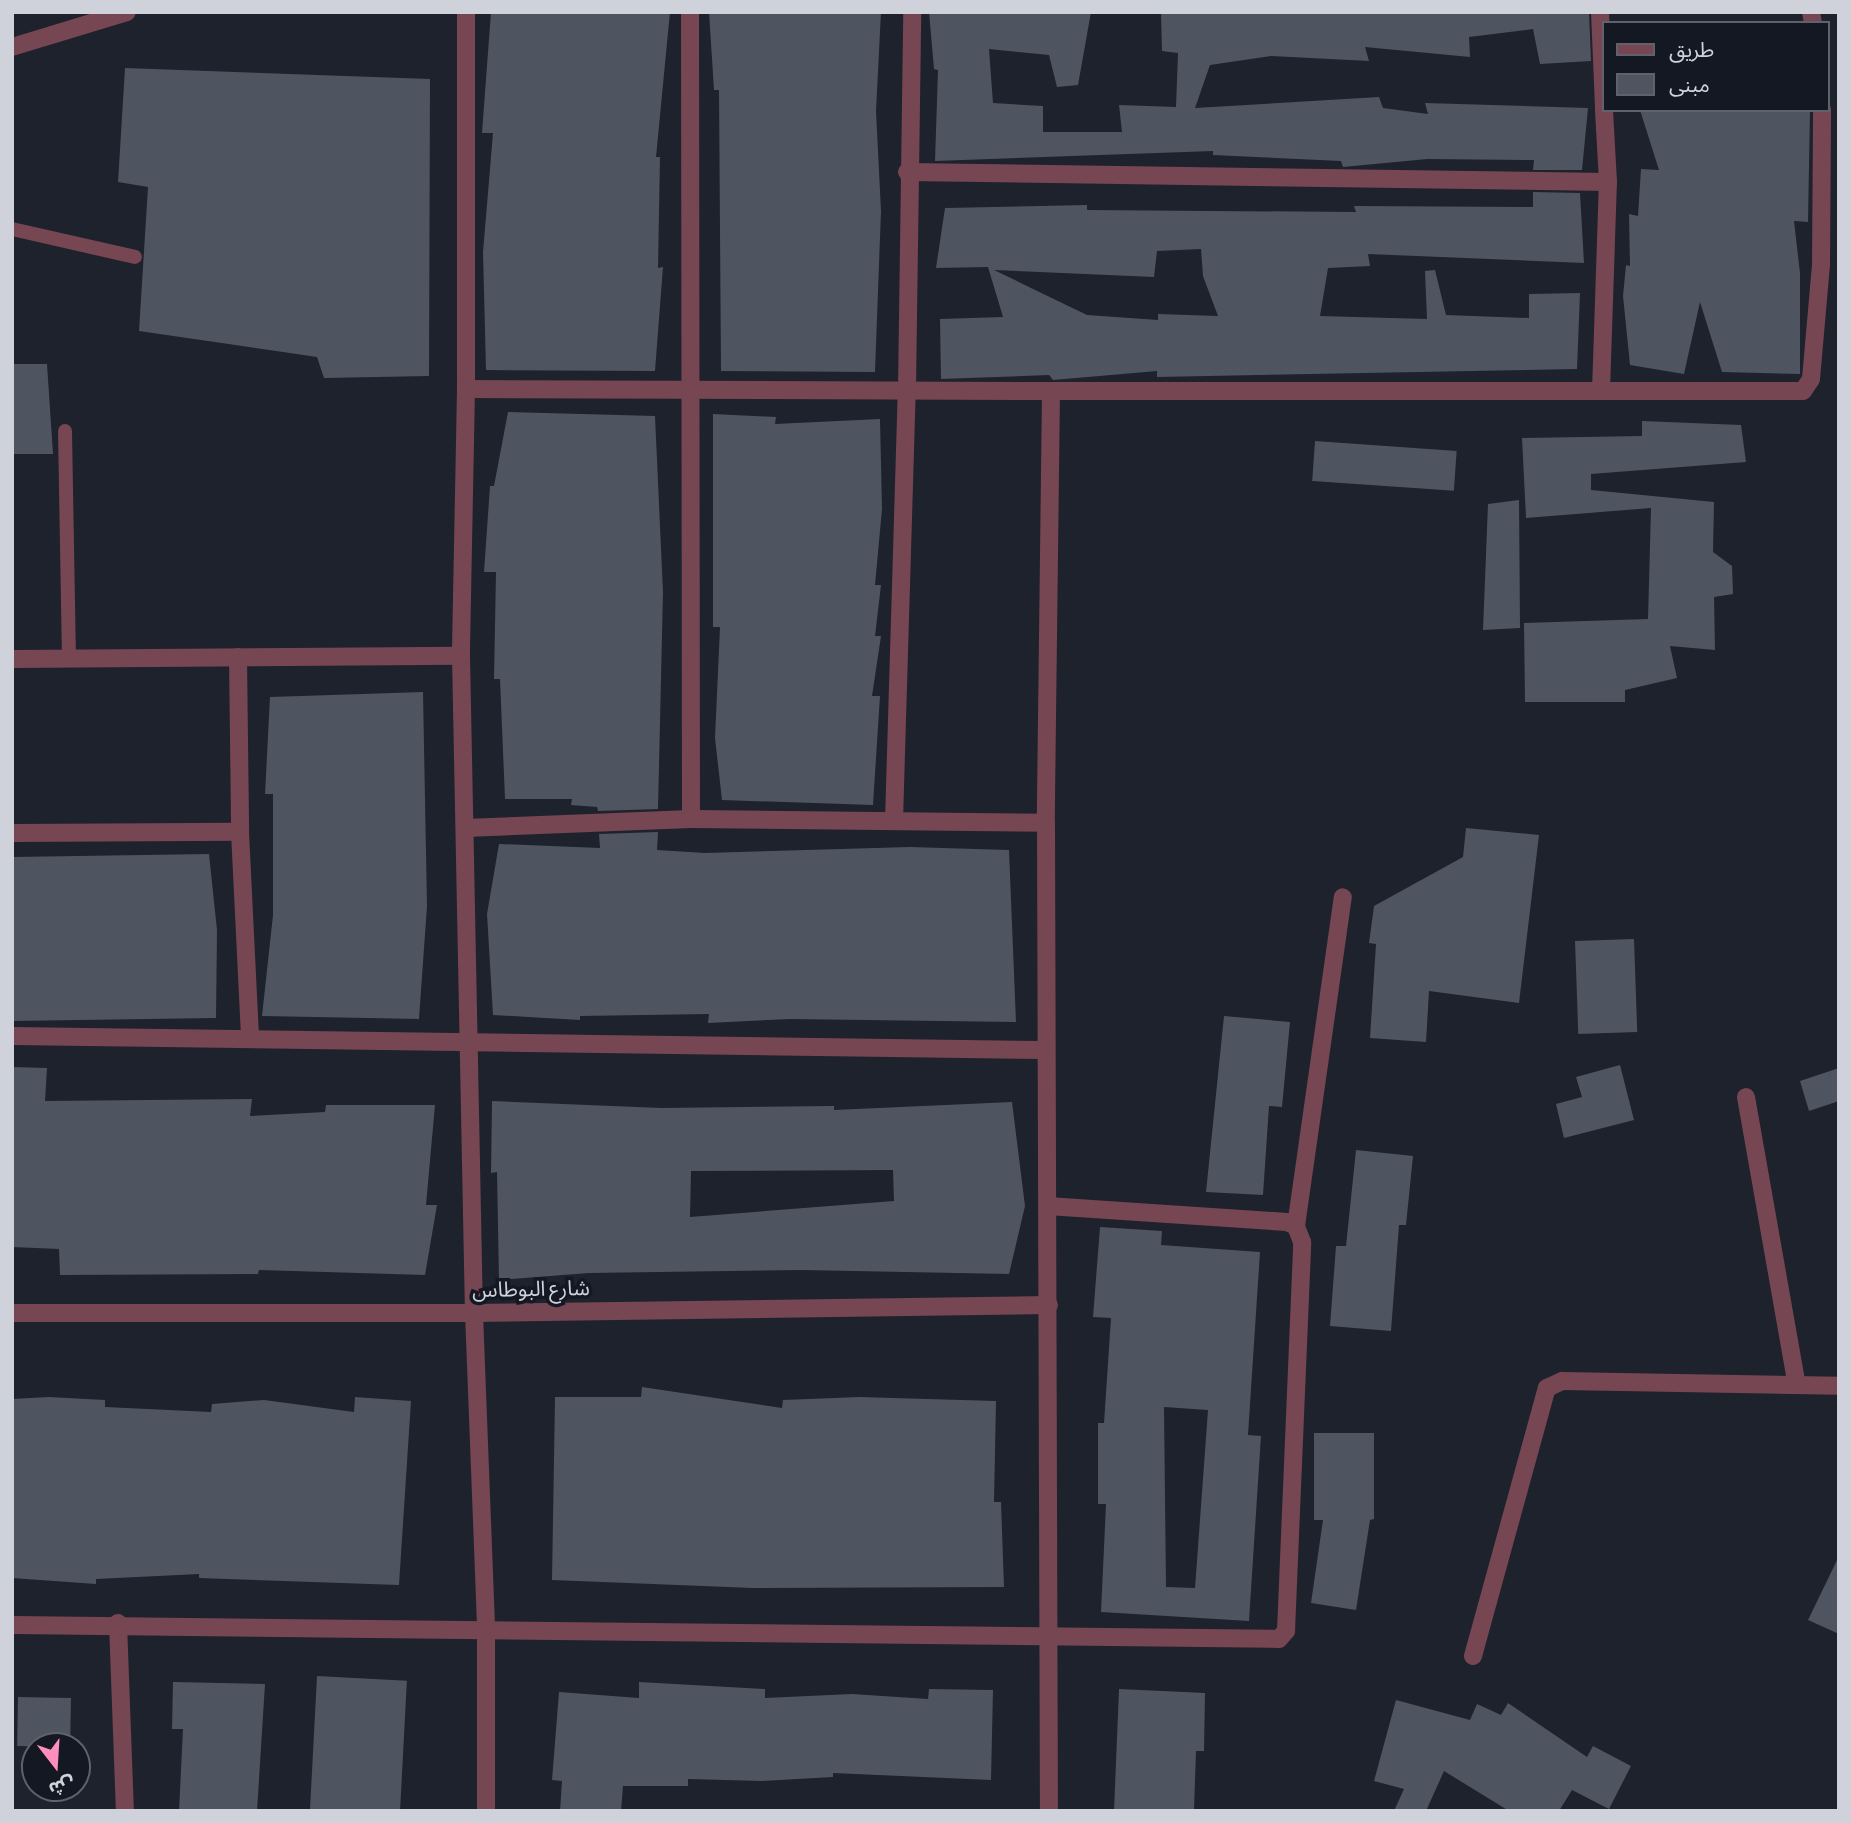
<!DOCTYPE html>
<meta charset="utf-8">
<style>
body{margin:0}
#map{position:relative;width:1851px;height:1823px;overflow:hidden;background:#1d222d;font-family:"Sofia Sans Condensed","Noto Sans Arabic",sans-serif}
div>[style]{position:absolute}
.building>*{inset:0;background:#4f5461;transform-origin:0 0}
.lane>*{height:14px;margin:-7px;padding:0 7px;transform-origin:7px;border-radius:7px;background:#764652}
.street>*{height:18px;margin:-9px;padding:0 9px;transform-origin:9px;border-radius:9px;background:#764652}
span{translate:-50% -50%;white-space:nowrap;text-align:center;line-height:1.15;-webkit-text-stroke:7px #141823;paint-order:stroke}
.street-label{font-size:21px;color:#cfd2da}
.frame{position:absolute;inset:0;border:14px solid #cfd2da;pointer-events:none}
.legend{position:absolute;left:1602px;top:21px;width:228px;height:91px;box-sizing:border-box;background:#141823;border:2px solid #5f626c;margin:0;padding:9px 12px;list-style:none;font-size:21px;color:#cfd2da}
.legend li{display:flex;align-items:center;gap:14px;height:35px}
.legend b{width:35px;border:2px solid #5f626c}
.north{position:absolute;left:21px;top:1732px;width:70px;height:70px;box-sizing:border-box;background:#141823;border:2px solid #5f626c;border-radius:50%;rotate:163deg;font-size:19px;font-weight:700;line-height:28px;text-align:center;color:#cfd2da}
.north::after{content:'';display:block;margin:auto;width:24px;height:32px;background:#fe8ebb;clip-path:polygon(50% 0,100% 100%,50% 72%,0 100%)}
</style>
<div id="map">
<div class="building">
<div style="clip-path:polygon(491px 12px,670px 12px,656px 157px,660px 157px,658px 268px,663px 267px,655px 371px,486px 370px,483px 252px,493px 133px,482px 133px)"></div>
<div style="clip-path:polygon(709px 12px,881px 12px,876px 111px,881px 211px,875px 372px,721px 371px,719px 90px,714px 90px)"></div>
<div style="clip-path:polygon(929px 12px,1091px 12px,1078px 85px,1057px 87px,1049px 55px,989px 49px,993px 103px,1043px 106px,1043px 132px,1122px 132px,1119px 105px,1176px 107px,1178px 53px,1162px 51px,1161px 12px,1589px 12px,1591px 61px,1540px 64px,1533px 29px,1469px 37px,1470px 57px,1365px 47px,1369px 61px,1271px 56px,1210px 65px,1195px 108px,1379px 97px,1383px 108px,1428px 114px,1425px 103px,1588px 108px,1582px 170px,1533px 170px,1534px 160px,1427px 159px,1343px 167px,1341px 161px,1213px 155px,1213px 151px,935px 161px,938px 70px,934px 69px)"></div>
<div style="clip-path:polygon(125px 68px,430px 79px,429px 376px,324px 378px,317px 357px,139px 331px,148px 187px,118px 182px)"></div>
<div style="clip-path:polygon(1640px 110px,1810px 110px,1808px 222px,1794px 221px,1800px 273px,1800px 374px,1722px 372px,1700px 302px,1684px 374px,1630px 365px,1623px 296px,1626px 265px,1630px 266px,1629px 214px,1638px 216px,1641px 169px,1659px 170px)"></div>
<div style="clip-path:polygon(evenodd,1533px 192px,1580px 193px,1584px 263px,1368px 254px,1370px 266px,1328px 268px,1320px 316px,1427px 319px,1425px 271px,1435px 270px,1446px 315px,1529px 318px,1529px 294px,1580px 293px,1577px 369px,1157px 377px,1157px 371px,1053px 380px,1049px 375px,941px 379px,940px 319px,1003px 317px,988px 267px,936px 268px,945px 208px,1087px 205px,1087px 210px,1356px 212px,1354px 206px,1533px 207px,1533px 192px,1201px 249px,1203px 276px,1218px 316px,1158px 314px,1158px 320px,1087px 315px,994px 270px,1154px 277px,1157px 251px,1201px 249px)"></div>
<div style="clip-path:polygon(12px 364px,47px 364px,53px 454px,12px 454px)"></div>
<div style="clip-path:polygon(508px 412px,655px 416px,663px 592px,658px 809px,598px 811px,597px 807px,571px 805px,572px 799px,505px 799px,500px 679px,494px 679px,496px 572px,484px 572px,490px 486px,494px 486px)"></div>
<div style="clip-path:polygon(713px 414px,776px 417px,775px 424px,880px 419px,882px 509px,875px 585px,881px 585px,875px 636px,881px 636px,872px 696px,880px 696px,873px 805px,722px 800px,715px 738px,720px 627px,713px 627px)"></div>
<div style="clip-path:polygon(1642px 421px,1741px 425px,1746px 462px,1591px 474px,1591px 490px,1714px 502px,1713px 552px,1732px 566px,1733px 594px,1714px 597px,1715px 650px,1670px 646px,1677px 678px,1625px 690px,1625px 702px,1525px 702px,1524px 623px,1648px 619px,1651px 508px,1526px 518px,1522px 438px,1642px 436px)"></div>
<div style="left:1315px;top:441px;width:142px;height:40px;rotate:4deg"></div>
<div style="clip-path:polygon(1519px 500px,1520px 628px,1483px 630px,1488px 504px)"></div>
<div style="clip-path:polygon(423px 692px,427px 906px,419px 1019px,262px 1016px,273px 915px,273px 794px,265px 794px,270px 697px)"></div>
<div style="clip-path:polygon(1466px 828px,1539px 835px,1519px 1003px,1429px 991px,1426px 1042px,1370px 1038px,1376px 944px,1369px 943px,1374px 906px,1463px 857px)"></div>
<div style="clip-path:polygon(658px 832px,657px 850px,705px 853px,910px 847px,1009px 850px,1016px 1022px,790px 1019px,708px 1023px,709px 1014px,580px 1016px,580px 1020px,493px 1015px,487px 914px,499px 844px,600px 848px,599px 834px)"></div>
<div style="clip-path:polygon(209px 854px,217px 930px,216px 1018px,12px 1021px,12px 857px)"></div>
<div style="left:1634px;top:939px;width:93px;height:59px;rotate:88deg"></div>
<div style="clip-path:polygon(1224px 1016px,1290px 1022px,1282px 1107px,1269px 1106px,1263px 1195px,1206px 1192px)"></div>
<div style="clip-path:polygon(1620px 1065px,1634px 1120px,1564px 1138px,1556px 1104px,1582px 1097px,1576px 1077px)"></div>
<div style="clip-path:polygon(12px 1067px,47px 1068px,45px 1101px,252px 1099px,250px 1116px,325px 1112px,326px 1105px,435px 1105px,426px 1205px,437px 1205px,425px 1275px,259px 1270px,258px 1274px,60px 1275px,59px 1249px,12px 1247px)"></div>
<div style="clip-path:polygon(1839px 1068px,1839px 1101px,1809px 1111px,1800px 1081px)"></div>
<div style="clip-path:polygon(evenodd,492px 1101px,661px 1108px,834px 1106px,834px 1110px,1012px 1102px,1025px 1206px,1009px 1274px,801px 1270px,589px 1273px,499px 1280px,497px 1172px,491px 1173px,492px 1101px,893px 1170px,894px 1201px,690px 1217px,691px 1171px,893px 1170px)"></div>
<div style="clip-path:polygon(1356px 1150px,1413px 1156px,1406px 1225px,1399px 1225px,1391px 1331px,1330px 1326px,1336px 1246px,1346px 1246px)"></div>
<div style="clip-path:polygon(evenodd,1100px 1227px,1162px 1231px,1161px 1245px,1260px 1252px,1248px 1435px,1261px 1436px,1249px 1621px,1101px 1612px,1106px 1504px,1098px 1504px,1098px 1423px,1104px 1423px,1111px 1318px,1093px 1317px,1100px 1227px,1164px 1407px,1208px 1410px,1195px 1588px,1166px 1587px,1164px 1407px)"></div>
<div style="clip-path:polygon(642px 1387px,782px 1408px,783px 1400px,859px 1397px,996px 1401px,994px 1502px,1001px 1502px,1004px 1587px,753px 1588px,552px 1580px,555px 1397px,641px 1397px)"></div>
<div style="clip-path:polygon(49px 1397px,105px 1400px,105px 1407px,211px 1412px,212px 1404px,264px 1400px,354px 1412px,355px 1397px,411px 1401px,399px 1585px,199px 1578px,199px 1574px,96px 1579px,96px 1584px,12px 1578px,12px 1399px)"></div>
<div style="clip-path:polygon(1314px 1433px,1374px 1433px,1374px 1519px,1370px 1520px,1356px 1610px,1311px 1603px,1323px 1520px,1314px 1520px)"></div>
<div style="clip-path:polygon(1839px 1556px,1839px 1634px,1808px 1620px)"></div>
<div style="left:317px;top:1676px;width:90px;height:135px;rotate:3deg"></div>
<div style="clip-path:polygon(173px 1682px,265px 1684px,257px 1811px,179px 1811px,183px 1729px,172px 1729px)"></div>
<div style="clip-path:polygon(639px 1682px,765px 1689px,765px 1698px,852px 1694px,928px 1699px,929px 1689px,993px 1690px,991px 1780px,833px 1773px,833px 1777px,762px 1781px,688px 1779px,688px 1786px,623px 1786px,621px 1811px,560px 1811px,562px 1781px,552px 1780px,559px 1692px,639px 1698px)"></div>
<div style="clip-path:polygon(1119px 1689px,1205px 1693px,1204px 1751px,1196px 1751px,1194px 1811px,1114px 1811px)"></div>
<div style="left:18px;top:1697px;width:53px;height:49px;rotate:1deg"></div>
<div style="clip-path:polygon(1396px 1700px,1470px 1720px,1477px 1704px,1501px 1715px,1508px 1703px,1587px 1757px,1593px 1746px,1631px 1766px,1609px 1809px,1572px 1790px,1559px 1811px,1509px 1811px,1444px 1771px,1426px 1811px,1394px 1811px,1404px 1789px,1374px 1781px)"></div>
</div>
<div class="lane">
<div style="left:12px;top:229px;width:126px;rotate:12.8deg"></div>
<div style="left:65px;top:431px;width:227px;rotate:89deg"></div>
</div>
<div class="street">
<div style="left:466px;top:12px;width:377px;rotate:90deg"></div>
<div style="left:466px;top:389px;width:585px;rotate:0.2deg"></div>
<div style="left:1051px;top:391px;width:432px;rotate:90.7deg"></div>
<div style="left:1046px;top:823px;width:988px;rotate:89.83deg"></div>
<div style="left:690px;top:12px;width:807px;rotate:89.93deg"></div>
<div style="left:1600px;top:12px;width:96px;rotate:87.6deg"></div>
<div style="left:1811px;top:12px;width:11px;rotate:80deg"></div>
<div style="left:12px;top:47px;width:120px;rotate:-16.9deg"></div>
<div style="left:907px;top:172px;width:701px;rotate:0.82deg"></div>
<div style="left:466px;top:389px;width:267px;rotate:91.1deg"></div>
<div style="left:461px;top:656px;width:657px;rotate:88.87deg"></div>
<div style="left:474px;top:1313px;width:315px;rotate:87.8deg"></div>
<div style="left:486px;top:1628px;width:183px;rotate:90deg"></div>
<div style="left:1051px;top:391px;width:752px"></div>
<div style="left:1803px;top:391px;width:14px;rotate:-56deg"></div>
<div style="left:1811px;top:379px;width:115px;rotate:-85deg"></div>
<div style="left:1821px;top:264px;width:154px;rotate:-89.6deg"></div>
<div style="left:1601px;top:391px;width:209px;rotate:-88.1deg"></div>
<div style="left:1608px;top:182px;width:72px;rotate:-93.2deg"></div>
<div style="left:238px;top:657px;width:175px;rotate:89.3deg"></div>
<div style="left:12px;top:659px;width:449px;rotate:-0.4deg"></div>
<div style="left:894px;top:821px;width:432px;rotate:-88.3deg"></div>
<div style="left:907px;top:389px;width:377px;rotate:-89.2deg"></div>
<div style="left:466px;top:828px;width:225px;rotate:-2.3deg"></div>
<div style="left:691px;top:819px;width:355px;rotate:0.6deg"></div>
<div style="left:12px;top:833px;width:228px;rotate:-0.3deg"></div>
<div style="left:240px;top:832px;width:204px;rotate:87.2deg"></div>
<div style="left:12px;top:1036px;width:1034px;rotate:0.78deg"></div>
<div style="left:1746px;top:1097px;width:292px;rotate:80deg"></div>
<div style="left:1296px;top:1226px;width:332px;rotate:-81.9deg"></div>
<div style="left:12px;top:1313px;width:462px"></div>
<div style="left:474px;top:1313px;width:575px;rotate:-0.8deg"></div>
<div style="left:118px;top:1623px;width:188px;rotate:87.9deg"></div>
<div style="left:12px;top:1625px;width:1267px;rotate:0.63deg"></div>
<div style="left:1279px;top:1639px;width:11px;rotate:-49deg"></div>
<div style="left:1286px;top:1631px;width:389px;rotate:-87.6deg"></div>
<div style="left:1302px;top:1242px;width:17px;rotate:-111deg"></div>
<div style="left:1296px;top:1226px;width:10px;rotate:-156deg"></div>
<div style="left:1287px;top:1222px;width:240px;rotate:-176.2deg"></div>
<div style="left:1473px;top:1656px;width:278px;rotate:-74.6deg"></div>
<div style="left:1547px;top:1388px;width:17px;rotate:-25deg"></div>
<div style="left:1562px;top:1381px;width:277px;rotate:1deg"></div>
</div>
<div class="street-label">
<span style="left:531px;top:1290px;rotate:-1deg">شارع البوطاس</span>
</div>
<div class="frame"></div>
<ul class="legend">
<li><b style="height:9px;background:#764652"></b>طريق</li>
<li><b style="height:19px;background:#4f5461"></b>مبنى</li>
</ul>
<div class="north">ش</div>
</div>
